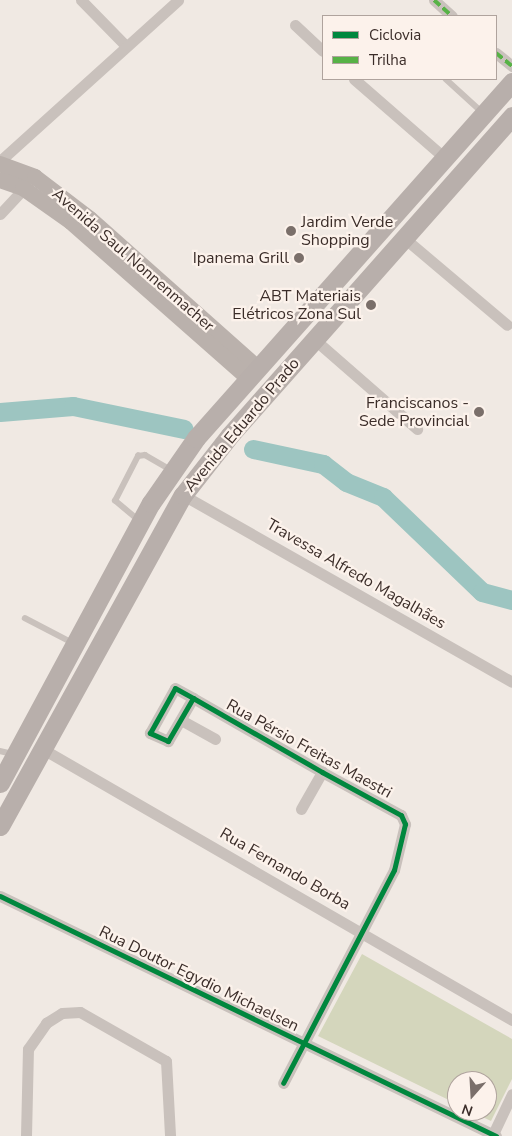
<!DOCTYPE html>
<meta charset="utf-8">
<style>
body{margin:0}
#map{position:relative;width:512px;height:1136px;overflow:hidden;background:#f0e9e3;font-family:"Nunito Sans",sans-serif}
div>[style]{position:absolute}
.green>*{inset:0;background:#d4d6bc}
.river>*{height:19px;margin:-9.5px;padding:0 9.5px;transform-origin:9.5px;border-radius:9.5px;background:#9dc5c1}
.lane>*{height:5.5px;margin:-2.75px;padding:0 2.75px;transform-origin:2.75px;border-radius:2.75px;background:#c9c1bc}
.street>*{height:11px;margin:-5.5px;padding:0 5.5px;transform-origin:5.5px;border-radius:5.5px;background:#c9c1bc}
.secondary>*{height:16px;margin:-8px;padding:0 8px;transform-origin:8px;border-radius:8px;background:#bab1ac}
.primary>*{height:19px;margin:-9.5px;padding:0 9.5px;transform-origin:9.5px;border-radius:9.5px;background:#b8afab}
.quiet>*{height:4px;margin-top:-2px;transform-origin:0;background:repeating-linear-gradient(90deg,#57b246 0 8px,transparent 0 12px)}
.cycleway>*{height:5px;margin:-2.5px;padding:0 2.5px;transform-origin:2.5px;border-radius:2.5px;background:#00873e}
.dots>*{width:14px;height:14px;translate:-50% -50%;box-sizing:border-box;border:2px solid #fcf2eb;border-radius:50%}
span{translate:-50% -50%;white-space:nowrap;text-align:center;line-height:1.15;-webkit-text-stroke:4.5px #fcf2eb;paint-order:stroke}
.poi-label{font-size:16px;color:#3b2d29}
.left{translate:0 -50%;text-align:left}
.right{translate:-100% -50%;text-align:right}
.street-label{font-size:16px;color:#3b2d29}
.legend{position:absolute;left:322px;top:15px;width:175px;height:65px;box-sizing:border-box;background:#fcf2eb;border:1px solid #afa39d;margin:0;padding:6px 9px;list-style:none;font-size:15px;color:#3b2d29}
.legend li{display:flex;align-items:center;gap:10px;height:25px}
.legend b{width:25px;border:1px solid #afa39d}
.north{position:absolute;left:447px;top:1071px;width:50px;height:50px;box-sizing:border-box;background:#fcf2eb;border:1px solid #afa39d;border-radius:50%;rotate:199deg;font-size:14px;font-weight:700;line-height:20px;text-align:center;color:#3b2d29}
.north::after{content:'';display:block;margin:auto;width:18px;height:22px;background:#7a6f6a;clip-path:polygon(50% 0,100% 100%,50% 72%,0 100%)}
</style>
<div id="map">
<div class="green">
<div style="clip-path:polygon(362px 954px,512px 1039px,512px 1079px,491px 1121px,470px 1111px,487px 1111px,487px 1081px,457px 1081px,457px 1104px,318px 1036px)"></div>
</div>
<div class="river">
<div style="left:0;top:412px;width:73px;rotate:-4.7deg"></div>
<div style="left:73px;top:406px;width:113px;rotate:11.7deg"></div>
<div style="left:253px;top:449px;width:72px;rotate:12.1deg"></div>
<div style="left:323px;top:464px;width:29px;rotate:38deg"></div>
<div style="left:346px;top:482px;width:40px;rotate:22deg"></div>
<div style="left:383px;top:497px;width:137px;rotate:43.8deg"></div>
<div style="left:482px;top:592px;width:31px;rotate:15deg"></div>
</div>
<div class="lane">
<div style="left:446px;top:79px;width:47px;rotate:42.4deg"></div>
<div style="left:139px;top:521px;width:31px;rotate:-140deg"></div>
<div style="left:115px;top:501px;width:51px;rotate:-62.9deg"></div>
<div style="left:138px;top:456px;width:7px;rotate:-8deg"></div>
<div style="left:145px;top:455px;width:30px;rotate:30deg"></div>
<div style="left:25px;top:618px;width:54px;rotate:27.5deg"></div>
<div style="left:0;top:751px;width:13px;rotate:13deg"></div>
</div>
<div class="street">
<div style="left:81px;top:0;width:64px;rotate:45.6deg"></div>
<div style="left:434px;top:0;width:24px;rotate:42deg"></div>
<div style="left:295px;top:25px;width:38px;rotate:43deg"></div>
<div style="left:496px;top:53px;width:21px;rotate:39deg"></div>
<div style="left:354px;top:79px;width:122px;rotate:41deg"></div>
<div style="left:0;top:161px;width:240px;rotate:-42.1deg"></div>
<div style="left:0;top:214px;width:41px;rotate:-47deg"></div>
<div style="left:403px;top:237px;width:136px;rotate:40.2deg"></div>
<div style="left:314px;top:339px;width:137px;rotate:41.1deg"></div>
<div style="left:183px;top:495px;width:378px;rotate:29.6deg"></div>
<div style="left:193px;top:698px;width:50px;rotate:120.2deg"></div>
<div style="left:168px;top:741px;width:20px;rotate:-156deg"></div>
<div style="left:150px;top:733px;width:51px;rotate:-60.9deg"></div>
<div style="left:175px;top:688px;width:21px;rotate:29deg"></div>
<div style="left:193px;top:698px;width:149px;rotate:29.8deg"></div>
<div style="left:322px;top:772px;width:90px;rotate:28.6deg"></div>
<div style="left:401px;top:815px;width:10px;rotate:66deg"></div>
<div style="left:405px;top:824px;width:47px;rotate:103.4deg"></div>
<div style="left:394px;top:870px;width:240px;rotate:117.5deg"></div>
<div style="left:181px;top:720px;width:39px;rotate:29deg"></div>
<div style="left:41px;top:748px;width:544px;rotate:30.01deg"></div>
<div style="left:301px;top:809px;width:43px;rotate:-60.4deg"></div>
<div style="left:0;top:896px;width:551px;rotate:25.82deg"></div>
<div style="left:493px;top:1134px;width:44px;rotate:-64.6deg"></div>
<div style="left:26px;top:1136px;width:87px;rotate:-88.7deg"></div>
<div style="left:28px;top:1049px;width:32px;rotate:-55deg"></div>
<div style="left:46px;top:1023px;width:19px;rotate:-32deg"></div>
<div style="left:62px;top:1013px;width:18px;rotate:-3deg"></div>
<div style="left:80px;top:1012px;width:99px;rotate:29.7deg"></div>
<div style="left:166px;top:1061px;width:75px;rotate:86.9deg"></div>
</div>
<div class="secondary">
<div style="left:0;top:164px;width:37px;rotate:20deg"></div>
<div style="left:35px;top:177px;width:69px;rotate:37.4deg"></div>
<div style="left:90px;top:219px;width:225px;rotate:41.6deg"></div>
<div style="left:0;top:180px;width:24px;rotate:19deg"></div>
<div style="left:23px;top:188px;width:59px;rotate:35.3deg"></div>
<div style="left:71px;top:222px;width:236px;rotate:41.4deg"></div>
</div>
<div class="primary">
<div style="left:0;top:783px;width:318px;rotate:-61.7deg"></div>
<div style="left:151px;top:503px;width:79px;rotate:-55.3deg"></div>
<div style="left:196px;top:438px;width:476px;rotate:-48.4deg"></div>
<div style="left:0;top:826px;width:378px;rotate:-61.1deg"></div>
<div style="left:183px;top:495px;width:76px;rotate:-51.9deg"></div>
<div style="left:230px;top:435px;width:426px;rotate:-48.5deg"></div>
</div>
<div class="quiet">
<div style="left:434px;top:0;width:24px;rotate:42deg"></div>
<div style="left:496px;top:53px;width:21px;rotate:39deg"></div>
</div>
<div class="cycleway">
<div style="left:193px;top:698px;width:50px;rotate:120.2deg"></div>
<div style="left:168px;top:741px;width:20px;rotate:-156deg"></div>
<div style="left:150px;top:733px;width:51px;rotate:-60.9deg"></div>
<div style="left:175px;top:688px;width:21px;rotate:29deg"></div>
<div style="left:193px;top:698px;width:149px;rotate:29.8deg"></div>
<div style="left:322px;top:772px;width:90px;rotate:28.6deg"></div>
<div style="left:401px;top:815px;width:10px;rotate:66deg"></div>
<div style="left:405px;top:824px;width:47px;rotate:103.4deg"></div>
<div style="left:394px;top:870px;width:240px;rotate:117.5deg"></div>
<div style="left:0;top:896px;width:551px;rotate:25.82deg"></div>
</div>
<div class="dots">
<div style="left:291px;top:231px;background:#7a6f6a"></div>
<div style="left:299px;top:258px;background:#7a6f6a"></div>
<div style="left:371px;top:305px;background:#7a6f6a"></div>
<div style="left:479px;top:412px;background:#7a6f6a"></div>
</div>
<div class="poi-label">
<span class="left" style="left:301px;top:231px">Jardim Verde<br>Shopping</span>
<span class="right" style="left:289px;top:258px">Ipanema Grill</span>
<span class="right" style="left:361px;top:305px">ABT Materiais<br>Elétricos Zona Sul</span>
<span class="right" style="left:469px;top:412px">Franciscanos -<br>Sede Provincial</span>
</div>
<div class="street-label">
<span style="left:133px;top:260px;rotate:41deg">Avenida Saul Nonnenmacher</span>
<span style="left:242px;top:425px;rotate:-50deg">Avenida Eduardo Prado</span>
<span style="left:356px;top:574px;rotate:30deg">Travessa Alfredo Magalhães</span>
<span style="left:309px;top:749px;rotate:29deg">Rua Pérsio Freitas Maestri</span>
<span style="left:285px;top:869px;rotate:30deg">Rua Fernando Borba</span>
<span style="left:199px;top:979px;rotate:26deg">Rua Doutor Egydio Michaelsen</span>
</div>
<ul class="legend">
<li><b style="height:6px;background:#00873e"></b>Ciclovia</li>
<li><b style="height:6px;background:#57b246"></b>Trilha</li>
</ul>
<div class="north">N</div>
</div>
